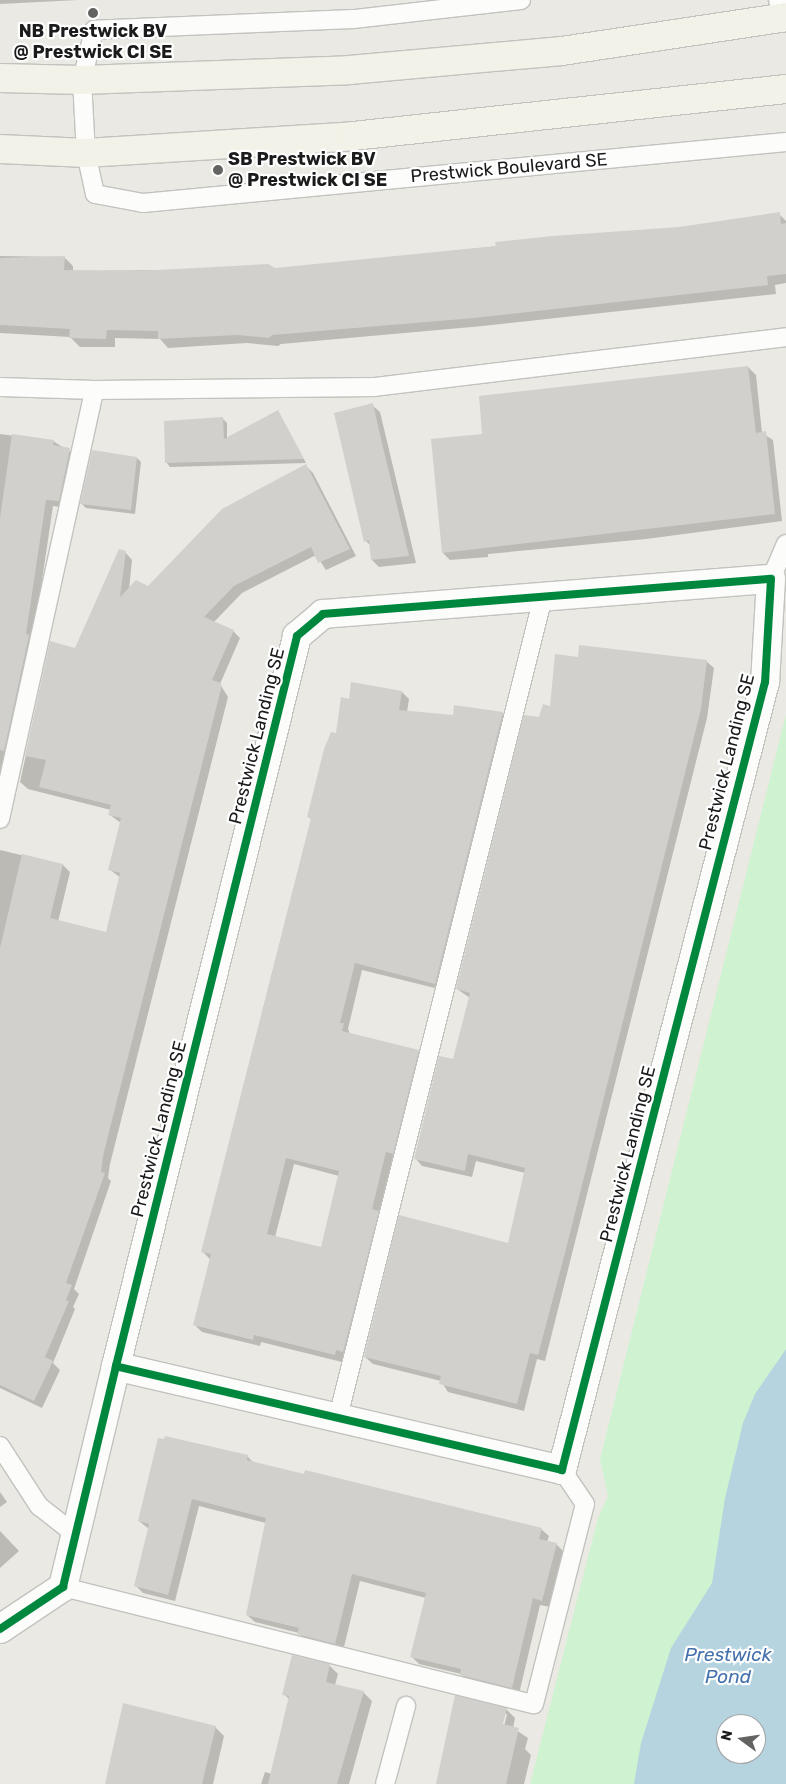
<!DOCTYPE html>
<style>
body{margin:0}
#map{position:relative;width:786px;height:1784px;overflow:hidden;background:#eae9e3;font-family:Rubik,sans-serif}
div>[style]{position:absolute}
.park>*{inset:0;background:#cff3d1}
.water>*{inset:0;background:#b5d4df}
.shadow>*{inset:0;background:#0003}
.building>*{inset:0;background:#d2d0cc}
.roads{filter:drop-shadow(1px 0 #c2c2bf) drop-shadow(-1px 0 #c2c2bf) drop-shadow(0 1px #c2c2bf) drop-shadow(0 -1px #c2c2bf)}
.lane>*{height:18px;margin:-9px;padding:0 9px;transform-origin:9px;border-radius:9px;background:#fcfcfb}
.street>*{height:28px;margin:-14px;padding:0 14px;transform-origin:14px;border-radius:14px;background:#fcfcfb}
.secondary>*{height:28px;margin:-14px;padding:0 14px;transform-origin:14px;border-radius:14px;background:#f2f2e8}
.cycleway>*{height:8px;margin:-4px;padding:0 4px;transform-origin:4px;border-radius:4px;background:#00873e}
.dots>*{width:14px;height:14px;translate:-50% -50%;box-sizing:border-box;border:2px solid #fff;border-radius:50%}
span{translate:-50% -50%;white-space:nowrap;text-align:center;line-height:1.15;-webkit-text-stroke:4.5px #fff;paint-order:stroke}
.poi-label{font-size:18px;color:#1b1b1b;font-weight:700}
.left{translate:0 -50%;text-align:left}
.street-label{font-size:18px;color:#1b1b1b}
.water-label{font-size:19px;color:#4572ad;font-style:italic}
.north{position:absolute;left:716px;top:1714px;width:50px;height:50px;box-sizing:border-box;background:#fff;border:1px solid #a4a4a4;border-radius:50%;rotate:284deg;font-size:14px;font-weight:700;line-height:20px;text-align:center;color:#1b1b1b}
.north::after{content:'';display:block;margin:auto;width:18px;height:22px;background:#636361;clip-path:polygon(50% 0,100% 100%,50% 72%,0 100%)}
</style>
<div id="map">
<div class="park">
<div style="clip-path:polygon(evenodd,786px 714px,786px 1784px,530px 1784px,598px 1518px,608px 1496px,600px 1459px,786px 714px,726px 1724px,756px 1724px,756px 1754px,726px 1754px,726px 1724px)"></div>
</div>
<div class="water">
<div style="clip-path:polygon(evenodd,786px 1349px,786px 1784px,634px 1784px,641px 1743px,671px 1648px,712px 1583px,725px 1498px,743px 1423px,755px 1394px,786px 1349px,726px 1724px,756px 1724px,756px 1754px,726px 1754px,726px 1724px)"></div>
</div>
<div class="shadow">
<div style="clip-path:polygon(0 0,78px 0,0 4px)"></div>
<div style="clip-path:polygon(779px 214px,786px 221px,786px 283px,775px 285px,776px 294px,483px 326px,281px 344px,278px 346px,247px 343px,168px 348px,160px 339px,115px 338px,115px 347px,80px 347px,70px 337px,0 333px,0 256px,64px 257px,73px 266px,73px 271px,274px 269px,679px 228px)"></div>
<div style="clip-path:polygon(748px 367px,756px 375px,762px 433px,773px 440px,782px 521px,646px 539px,488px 554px,488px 557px,450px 560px,443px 553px,483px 435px)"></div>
<div style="clip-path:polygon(372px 405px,380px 412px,416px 563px,379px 567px,372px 560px,371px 546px,366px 541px)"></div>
<div style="clip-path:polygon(278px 412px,306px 463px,170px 467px,166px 462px,223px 419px,227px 423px,227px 438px)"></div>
<div style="clip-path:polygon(0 434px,53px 441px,77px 456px,66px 508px,53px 506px,33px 641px,0 794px)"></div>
<div style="clip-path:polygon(137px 458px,141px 462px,135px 514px,86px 508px,81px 503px)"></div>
<div style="clip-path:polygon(306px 466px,313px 473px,356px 556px,326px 570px,316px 555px,242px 593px,214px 622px,233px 631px,240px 638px,220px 684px,228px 697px,110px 1164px,108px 1178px,111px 1181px,74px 1289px,79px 1294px,73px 1307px,75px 1309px,53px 1363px,60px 1370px,42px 1408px,0 1388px,0 850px,63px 865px,70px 872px,58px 922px,107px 934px,121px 878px,109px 869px,121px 823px,110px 815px,111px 810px,28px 789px,20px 782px,51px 642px,75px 649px,125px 552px,132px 560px,129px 590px,148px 587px)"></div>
<div style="clip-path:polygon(579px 658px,706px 661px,714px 668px,707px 718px,545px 1361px,537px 1359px,524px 1411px,448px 1392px,441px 1381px,373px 1364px,365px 1357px,509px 1244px,525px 1173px,476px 1161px,472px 1177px,422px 1166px,415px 1158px,454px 1061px,470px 998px,457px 989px,540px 719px,551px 707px)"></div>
<div style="clip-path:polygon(evenodd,402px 692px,409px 699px,407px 712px,454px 716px,455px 707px,503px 714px,510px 721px,443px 990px,362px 970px,348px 1029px,350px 1034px,418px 1051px,425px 1059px,400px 1160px,393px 1159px,350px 1359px,344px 1357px,342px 1362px,261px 1342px,260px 1346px,202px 1332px,195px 1325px,210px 1259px,203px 1252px,312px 820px,309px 817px,350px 700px,402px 692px,294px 1164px,339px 1176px,322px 1249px,275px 1237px,294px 1164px)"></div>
<div style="clip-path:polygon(247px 1456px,254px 1463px,541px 1529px,549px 1536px,547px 1542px,556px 1544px,564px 1552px,550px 1607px,540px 1605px,519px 1694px,469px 1682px,461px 1674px,419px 1664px,411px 1656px,426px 1598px,360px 1581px,343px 1651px,306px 1642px,299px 1633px,255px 1622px,247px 1615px,266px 1523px,199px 1506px,175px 1601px,143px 1593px,135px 1585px,149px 1529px,139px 1521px)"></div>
<div style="clip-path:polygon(0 1492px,7px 1502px,0 1507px)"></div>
<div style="clip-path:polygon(0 1531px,19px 1551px,0 1568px)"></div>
<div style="clip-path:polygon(329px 1665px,338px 1674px,335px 1685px,363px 1692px,372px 1701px,349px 1784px,261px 1784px,265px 1772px,272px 1774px,290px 1700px,284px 1694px)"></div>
<div style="clip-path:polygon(evenodd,456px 1697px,506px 1709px,515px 1718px,513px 1728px,528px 1738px,525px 1749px,531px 1755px,524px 1784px,437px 1784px,456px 1697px,504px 1714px,507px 1714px,503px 1731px,500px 1730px,504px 1714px)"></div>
<div style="clip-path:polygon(215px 1727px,224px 1736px,213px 1784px,105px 1784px)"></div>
</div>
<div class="building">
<div style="clip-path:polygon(780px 212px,781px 224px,786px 223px,786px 274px,767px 276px,768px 285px,474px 318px,272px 335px,269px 338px,237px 335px,158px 339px,158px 331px,107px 330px,106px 339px,69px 338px,70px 329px,0 325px,0 258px,65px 256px,64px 270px,138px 271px,268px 264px,275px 268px,496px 246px,495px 242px,553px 236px,679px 227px)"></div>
<div style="clip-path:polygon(748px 366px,756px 433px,766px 431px,775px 514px,442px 553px,431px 439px,482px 434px,479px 396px)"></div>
<div style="clip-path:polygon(373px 403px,378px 426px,409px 556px,371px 560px,369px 540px,364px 542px,334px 413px)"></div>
<div style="clip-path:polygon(278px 410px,304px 459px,165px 463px,164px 421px,223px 417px,224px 439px)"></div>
<div style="clip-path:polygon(12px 434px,54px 440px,53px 445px,70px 448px,59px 501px,46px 500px,26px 634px,29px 635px,4px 751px,0 750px,0 518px)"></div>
<div style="clip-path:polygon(92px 450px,137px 457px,131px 510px,80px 504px)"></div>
<div style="clip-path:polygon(306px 464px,350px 549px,318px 563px,311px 547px,234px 586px,204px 617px,234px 630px,212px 680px,221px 683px,221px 689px,103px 1156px,101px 1172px,105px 1173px,66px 1283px,72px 1285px,66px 1300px,69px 1301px,45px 1357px,53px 1361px,34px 1401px,0 1385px,0 948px,22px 854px,63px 864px,50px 918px,106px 932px,120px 873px,108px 870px,121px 818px,108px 815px,111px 805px,39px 787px,46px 760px,25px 756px,50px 641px,75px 648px,119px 549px,126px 551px,120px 597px,136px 580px,148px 586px,222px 509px)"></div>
<div style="clip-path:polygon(579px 645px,707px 660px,701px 709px,566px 1249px,538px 1355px,530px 1353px,517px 1404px,439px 1384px,441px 1376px,364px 1357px,399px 1215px,508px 1243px,525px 1168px,468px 1154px,465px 1171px,414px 1159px,439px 1056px,453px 1059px,470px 993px,456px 989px,524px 715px,539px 717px,543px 704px,550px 706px,555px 654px,578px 657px)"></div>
<div style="clip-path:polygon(evenodd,351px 682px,402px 691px,399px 710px,453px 715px,454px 705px,503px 712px,435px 984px,355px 963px,340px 1023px,344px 1023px,342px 1031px,419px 1050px,393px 1154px,386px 1152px,372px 1209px,379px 1211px,343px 1352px,336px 1350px,335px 1355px,254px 1335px,253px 1340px,193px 1325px,211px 1254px,201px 1252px,311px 818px,307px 817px,324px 749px,331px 732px,336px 733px,341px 697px,349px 699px,351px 682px,286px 1158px,339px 1171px,321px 1247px,267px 1234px,286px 1158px)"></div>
<div style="clip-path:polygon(165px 1436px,248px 1455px,247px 1460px,304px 1474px,305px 1470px,542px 1528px,539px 1539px,557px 1543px,542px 1601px,533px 1598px,512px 1688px,460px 1675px,461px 1669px,410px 1657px,426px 1593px,352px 1574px,335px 1644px,297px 1634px,299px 1628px,246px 1615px,266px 1518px,192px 1499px,168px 1595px,134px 1586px,149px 1524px,138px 1521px,158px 1438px,164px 1439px)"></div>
<div style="clip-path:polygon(292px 1655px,330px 1664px,326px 1682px,364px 1691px,337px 1784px,268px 1784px,289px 1696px,282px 1695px)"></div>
<div style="clip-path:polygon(455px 1695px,507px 1708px,503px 1724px,519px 1728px,506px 1784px,436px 1784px)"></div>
<div style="clip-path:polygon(123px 1703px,216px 1726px,202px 1784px,105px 1784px)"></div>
</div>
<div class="roads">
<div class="lane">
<div style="left:521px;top:0;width:169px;rotate:173.5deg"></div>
<div style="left:353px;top:19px;width:259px;rotate:177.6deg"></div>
<div style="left:94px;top:30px;width:51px;rotate:103.5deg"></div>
<div style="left:82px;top:80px;width:73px;rotate:86.9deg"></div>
<div style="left:86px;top:153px;width:42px;rotate:77.6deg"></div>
<div style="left:95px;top:194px;width:49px;rotate:10.6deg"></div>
<div style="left:143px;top:203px;width:646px;rotate:-5.42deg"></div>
<div style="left:778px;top:0;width:18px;rotate:68deg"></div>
<div style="left:0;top:387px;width:94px;rotate:1.8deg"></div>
<div style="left:94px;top:390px;width:280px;rotate:-0.6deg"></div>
<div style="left:374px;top:387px;width:415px;rotate:-6.9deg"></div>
<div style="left:771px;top:579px;width:38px;rotate:-67deg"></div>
<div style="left:0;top:819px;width:439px;rotate:-77.6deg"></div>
<div style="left:338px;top:1417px;width:845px;rotate:-75.96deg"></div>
<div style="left:0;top:1446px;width:72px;rotate:57deg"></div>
<div style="left:39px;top:1506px;width:47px;rotate:38.1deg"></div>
<div style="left:63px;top:1587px;width:485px;rotate:14deg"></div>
<div style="left:534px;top:1704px;width:206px;rotate:-75.7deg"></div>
<div style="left:585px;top:1504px;width:41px;rotate:-124.1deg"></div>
<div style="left:385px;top:1784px;width:81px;rotate:-74.9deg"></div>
</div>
<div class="street">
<div style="left:0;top:1629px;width:76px;rotate:-33.7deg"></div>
<div style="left:63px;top:1587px;width:227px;rotate:-76.5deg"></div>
<div style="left:116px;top:1366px;width:752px;rotate:-76.07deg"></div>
<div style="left:297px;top:636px;width:34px;rotate:-40deg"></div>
<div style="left:323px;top:614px;width:449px;rotate:-4.5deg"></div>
<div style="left:771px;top:579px;width:103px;rotate:93.3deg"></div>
<div style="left:765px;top:682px;width:814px;rotate:104.45deg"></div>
<div style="left:562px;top:1470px;width:458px;rotate:-166.9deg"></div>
</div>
<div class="secondary">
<div style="left:0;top:78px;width:82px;rotate:1.4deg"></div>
<div style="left:82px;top:80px;width:267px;rotate:-2.1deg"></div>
<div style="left:349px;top:70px;width:214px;rotate:-5.1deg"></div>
<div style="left:562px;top:51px;width:227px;rotate:-8.6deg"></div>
<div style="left:0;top:149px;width:86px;rotate:2.7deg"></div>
<div style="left:86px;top:153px;width:268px;rotate:-3.6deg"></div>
<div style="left:353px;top:136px;width:436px;rotate:-6.2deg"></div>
</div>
</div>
<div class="cycleway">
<div style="left:0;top:1629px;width:76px;rotate:-33.7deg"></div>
<div style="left:63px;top:1587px;width:227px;rotate:-76.5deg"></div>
<div style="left:116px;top:1366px;width:752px;rotate:-76.07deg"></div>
<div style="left:297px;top:636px;width:34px;rotate:-40deg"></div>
<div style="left:323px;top:614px;width:449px;rotate:-4.5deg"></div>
<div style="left:771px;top:579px;width:103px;rotate:93.3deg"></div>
<div style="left:765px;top:682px;width:814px;rotate:104.45deg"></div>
<div style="left:562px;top:1470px;width:458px;rotate:-166.9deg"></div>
</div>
<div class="dots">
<div style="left:93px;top:13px;background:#636361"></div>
<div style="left:218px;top:170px;background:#636361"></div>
</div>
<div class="poi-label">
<span style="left:93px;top:42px">NB Prestwick BV<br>@ Prestwick CI SE</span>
<span class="left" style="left:228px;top:170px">SB Prestwick BV<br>@ Prestwick CI SE</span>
</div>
<div class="street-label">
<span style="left:509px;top:168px;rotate:-5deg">Prestwick Boulevard SE</span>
<span style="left:257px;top:736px;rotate:-76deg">Prestwick Landing SE</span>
<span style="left:727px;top:762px;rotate:-76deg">Prestwick Landing SE</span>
<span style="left:159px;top:1129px;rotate:-76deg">Prestwick Landing SE</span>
<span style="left:628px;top:1154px;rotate:-76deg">Prestwick Landing SE</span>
</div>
<div class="water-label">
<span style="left:728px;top:1666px">Prestwick<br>Pond</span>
</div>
<div class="north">N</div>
</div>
